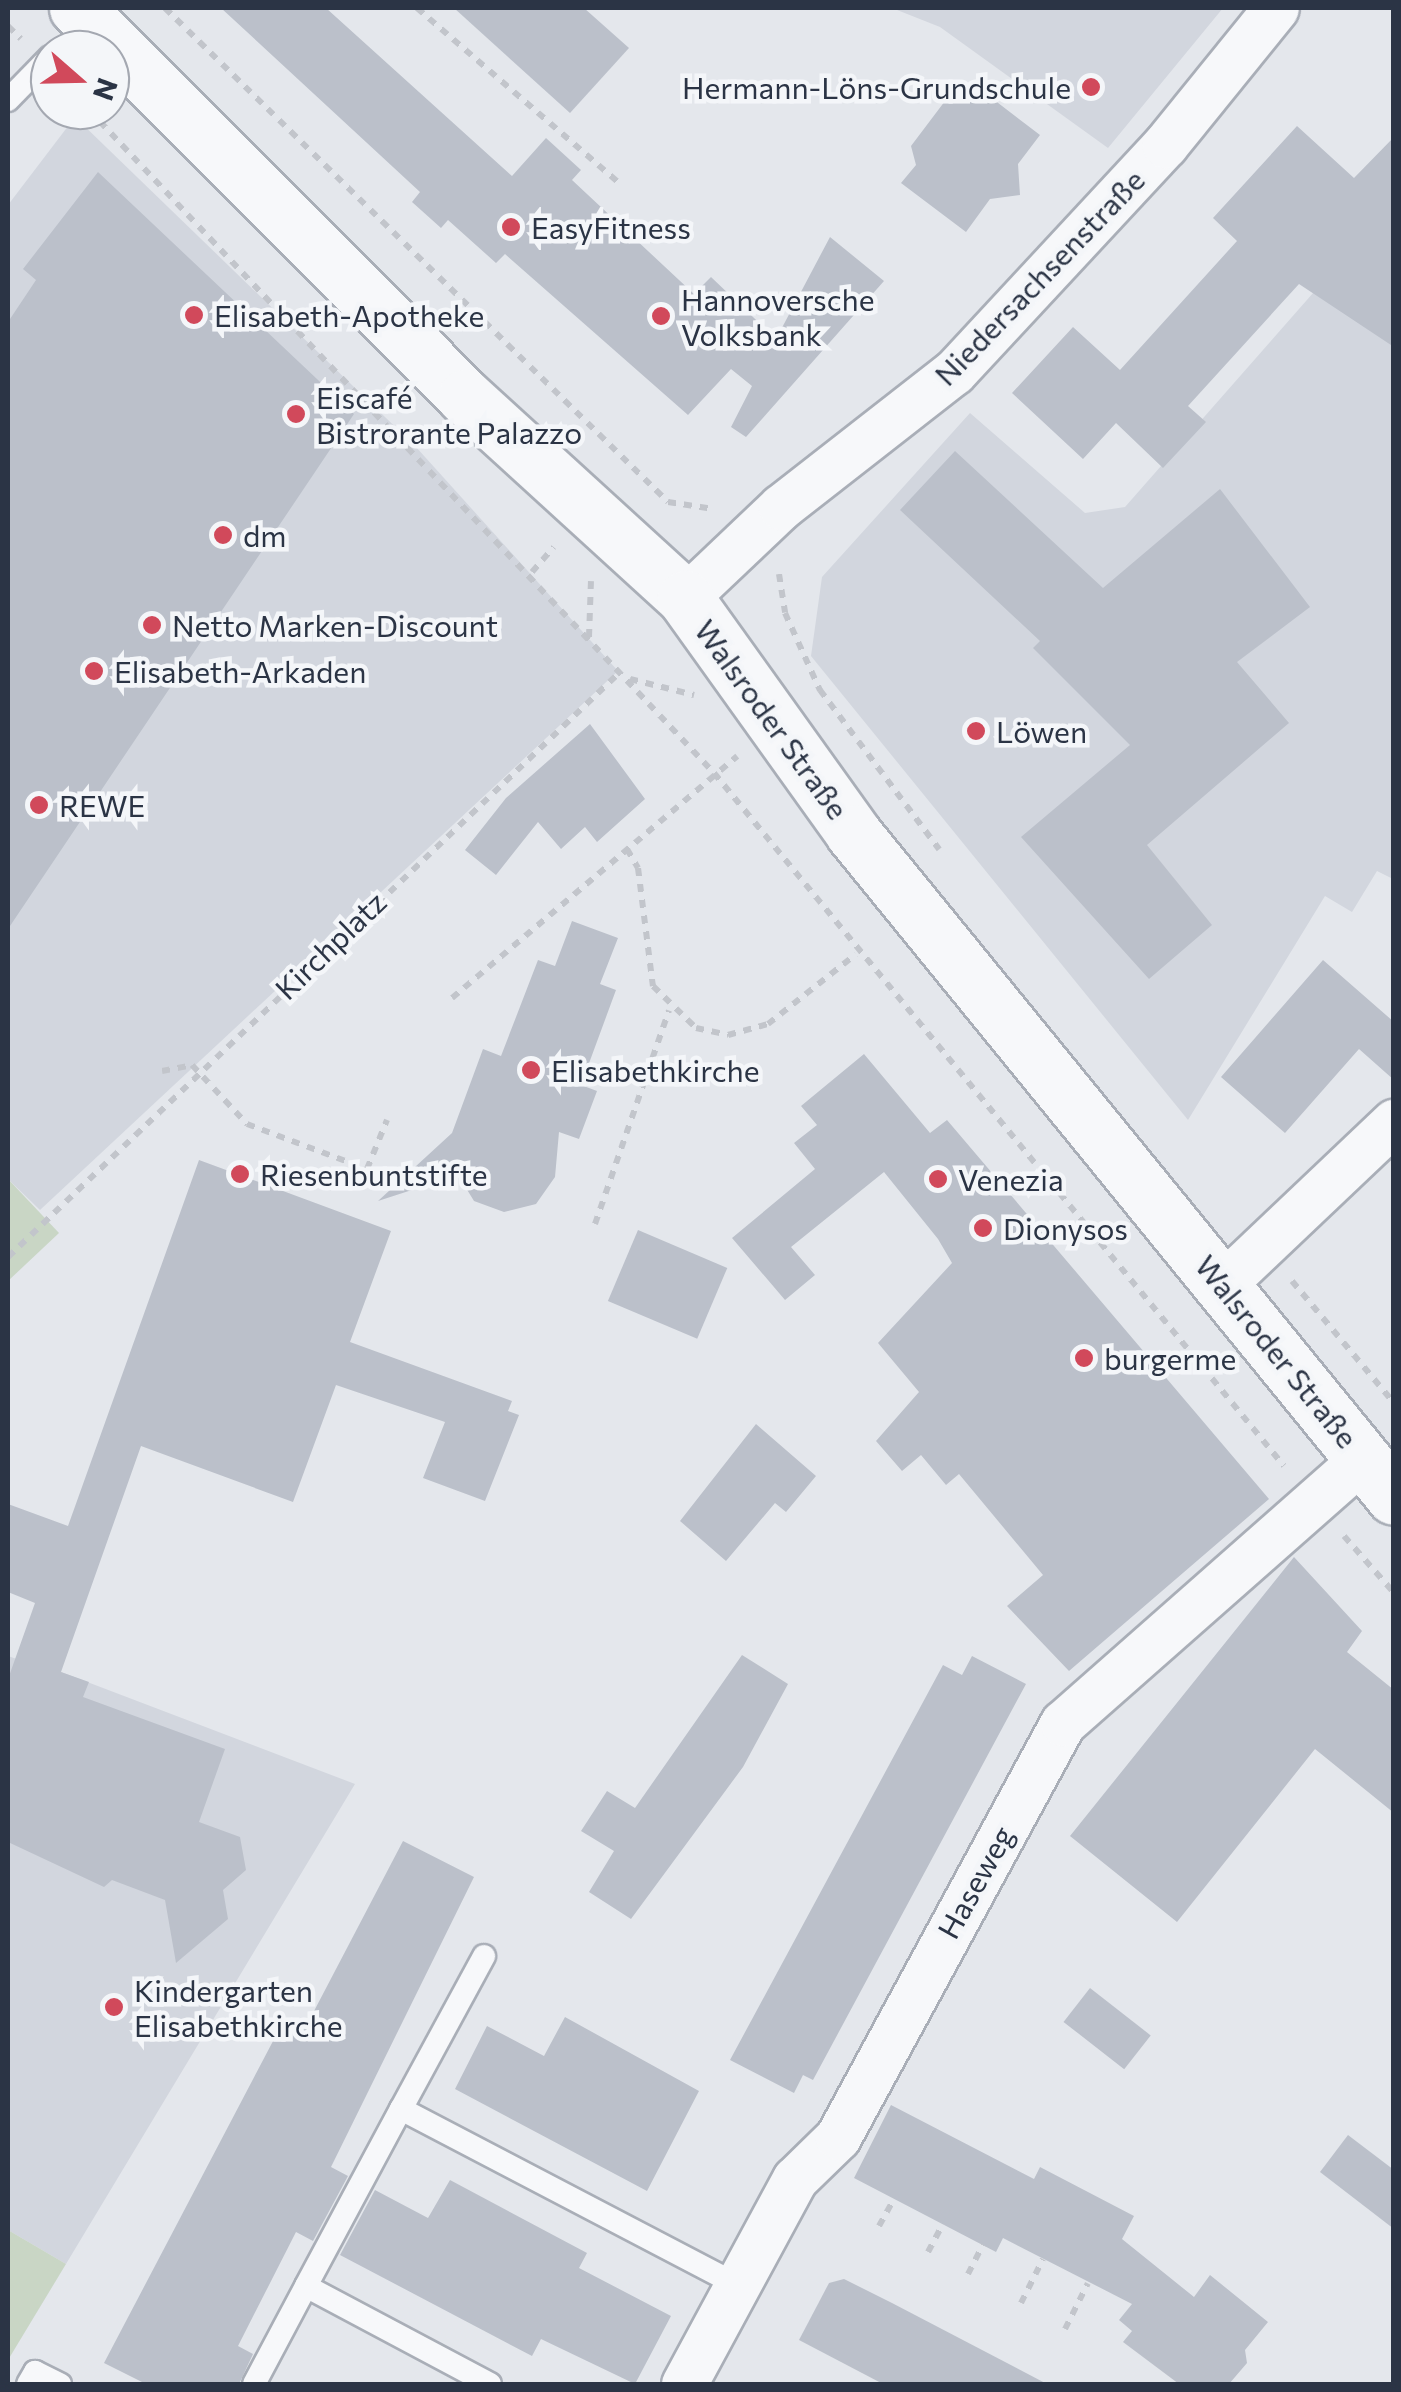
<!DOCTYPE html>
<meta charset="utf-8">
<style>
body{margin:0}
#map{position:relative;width:1401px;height:2392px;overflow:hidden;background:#e4e7ec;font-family:Commissioner,sans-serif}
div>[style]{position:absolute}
.built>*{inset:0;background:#d2d6de}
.green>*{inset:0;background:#c9d6c5}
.building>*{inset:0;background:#bbc0ca;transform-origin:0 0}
.path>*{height:6px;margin-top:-3px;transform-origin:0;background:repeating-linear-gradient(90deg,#c2c5cb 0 8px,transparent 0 16px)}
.roads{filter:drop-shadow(2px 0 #a9aeb7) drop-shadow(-2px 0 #a9aeb7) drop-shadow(0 2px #a9aeb7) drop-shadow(0 -2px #a9aeb7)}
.service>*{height:22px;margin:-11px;padding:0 11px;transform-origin:11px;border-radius:11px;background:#f7f8fa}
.minor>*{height:45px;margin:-22.5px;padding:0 22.5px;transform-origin:22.5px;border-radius:22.5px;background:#f7f8fa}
.tertiary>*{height:55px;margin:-27.5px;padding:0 27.5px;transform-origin:27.5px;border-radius:27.5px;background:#f7f8fa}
.dots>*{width:28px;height:28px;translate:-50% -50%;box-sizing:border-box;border:5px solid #f4f6f9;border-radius:50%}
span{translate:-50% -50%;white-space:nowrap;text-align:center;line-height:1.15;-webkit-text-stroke:9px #f4f6f9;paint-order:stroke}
.poi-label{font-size:30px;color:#2b3445}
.right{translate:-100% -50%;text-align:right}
.left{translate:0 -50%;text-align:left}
.street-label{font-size:30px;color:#2b3445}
.frame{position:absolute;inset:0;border:10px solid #2b3445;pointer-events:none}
.north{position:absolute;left:30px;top:30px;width:100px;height:100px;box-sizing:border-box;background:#f4f6f9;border:2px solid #a4a8b1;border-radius:50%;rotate:110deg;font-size:28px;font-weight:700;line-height:40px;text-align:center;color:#2b3445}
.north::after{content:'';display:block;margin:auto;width:35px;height:45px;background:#d1495b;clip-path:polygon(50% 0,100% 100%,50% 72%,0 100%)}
</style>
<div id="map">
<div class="built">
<div style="clip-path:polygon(892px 8px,1223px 8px,1108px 148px,940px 27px)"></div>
<div style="clip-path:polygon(75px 117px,416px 447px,618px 671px,40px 1210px,8px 1179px,8px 205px)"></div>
<div style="clip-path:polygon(1393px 202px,1393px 879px,1377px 871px,1352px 912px,1325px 896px,1188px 1120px,811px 656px,822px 577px,970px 413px,1085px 513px,1125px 507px)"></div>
<div style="clip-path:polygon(8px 1656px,31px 1664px,49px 1704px,61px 1672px,355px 1784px,66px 2264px,8px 2230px)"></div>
</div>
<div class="green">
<div style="clip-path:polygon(8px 1179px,59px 1233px,8px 1281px)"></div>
<div style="clip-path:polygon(8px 2230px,66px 2264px,8px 2360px)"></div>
</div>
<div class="building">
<div style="clip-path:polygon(221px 8px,326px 8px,512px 176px,546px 138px,581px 170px,572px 180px,694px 294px,711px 277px,776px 339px,830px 237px,884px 281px,746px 437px,731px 427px,752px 386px,731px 369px,688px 415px,505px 254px,496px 263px,448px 220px,441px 228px,412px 202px,420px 192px)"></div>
<div style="clip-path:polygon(454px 8px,584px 8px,629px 48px,570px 113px)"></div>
<div style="clip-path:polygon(976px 86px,1040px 135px,1018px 164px,1020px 195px,990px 199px,966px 232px,901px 183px,916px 165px,911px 146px,945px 101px)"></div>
<div style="clip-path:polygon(1297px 126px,1354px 178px,1394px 137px,1394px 347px,1299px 284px,1188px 406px,1206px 422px,1163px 468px,1116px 423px,1083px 459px,1012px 393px,1073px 327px,1120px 370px,1237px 241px,1213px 218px)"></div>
<div style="clip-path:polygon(98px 172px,354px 414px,8px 929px,8px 322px,36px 280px,23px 269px)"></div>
<div style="clip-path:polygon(955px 451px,1103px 588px,1220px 489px,1310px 607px,1237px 662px,1289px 723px,1147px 845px,1212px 925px,1149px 979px,1021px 837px,1130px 745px,1033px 648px,1040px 641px,900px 510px)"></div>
<div style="clip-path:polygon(590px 724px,645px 799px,597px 842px,585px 827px,561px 849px,538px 822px,496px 875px,465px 850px,506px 798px)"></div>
<div style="clip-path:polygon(572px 921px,618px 938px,600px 984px,616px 990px,581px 1085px,597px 1091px,579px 1139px,559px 1132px,555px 1177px,536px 1204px,504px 1212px,474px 1201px,458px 1175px,378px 1201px,452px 1133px,483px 1049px,501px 1056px,538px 960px,555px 966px)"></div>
<div style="clip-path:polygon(1323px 960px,1394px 1022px,1394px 1080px,1359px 1049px,1285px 1133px,1221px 1077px)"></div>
<div style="clip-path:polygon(864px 1054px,930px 1133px,947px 1120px,1269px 1499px,1069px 1671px,1007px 1606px,1043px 1575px,959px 1474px,946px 1485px,921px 1455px,902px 1471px,876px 1441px,919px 1392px,878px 1343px,952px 1263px,938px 1239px,884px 1172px,791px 1247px,815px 1275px,785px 1300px,732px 1238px,815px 1169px,794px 1143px,817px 1125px,801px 1106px)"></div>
<div style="clip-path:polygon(199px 1160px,391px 1231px,350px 1342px,512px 1401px,508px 1411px,519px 1415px,485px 1501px,423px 1478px,445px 1422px,336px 1385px,293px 1502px,141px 1446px,61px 1672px,89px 1682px,83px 1697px,225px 1749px,199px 1822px,240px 1837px,246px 1870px,223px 1890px,228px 1919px,176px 1963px,165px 1900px,112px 1880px,104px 1887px,8px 1842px,8px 1679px,35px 1603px,8px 1592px,8px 1504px,68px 1526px)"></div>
<div style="left:638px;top:1230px;width:97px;height:77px;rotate:23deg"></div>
<div style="clip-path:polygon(756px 1424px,816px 1476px,786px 1512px,775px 1503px,726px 1561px,680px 1521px)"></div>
<div style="clip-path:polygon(1294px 1557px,1362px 1631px,1347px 1652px,1394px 1690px,1394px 1813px,1315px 1749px,1177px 1922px,1070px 1836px)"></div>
<div style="clip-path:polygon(742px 1655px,788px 1684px,743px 1767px,631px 1919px,589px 1892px,614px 1851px,581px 1831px,607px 1791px,635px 1808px)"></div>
<div style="clip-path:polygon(972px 1656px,1026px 1684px,813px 2080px,803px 2075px,794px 2093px,730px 2060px,943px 1665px,962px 1675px)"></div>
<div style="clip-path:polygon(403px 1841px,474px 1877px,331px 2167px,348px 2176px,313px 2241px,296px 2232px,238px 2346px,253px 2354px,239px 2384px,146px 2384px,104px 2363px,282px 2024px,302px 2034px)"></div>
<div style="left:1090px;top:1988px;width:77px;height:43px;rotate:38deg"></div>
<div style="clip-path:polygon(565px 2017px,699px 2091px,647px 2191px,455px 2089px,487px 2026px,544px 2056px)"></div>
<div style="clip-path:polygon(891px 2105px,1034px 2179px,1040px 2167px,1134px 2216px,1122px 2239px,1194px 2297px,1210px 2275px,1268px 2322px,1245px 2350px,1247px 2363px,1229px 2384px,1179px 2384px,1123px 2342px,1132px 2331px,1119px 2320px,1132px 2304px,1003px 2238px,996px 2252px,854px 2178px)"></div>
<div style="clip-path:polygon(1348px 2135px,1394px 2170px,1394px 2229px,1320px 2172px)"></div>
<div style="clip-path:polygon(450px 2180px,587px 2253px,579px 2268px,671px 2316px,635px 2384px,541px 2339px,532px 2356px,340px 2255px,375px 2190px,428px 2218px)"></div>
<div style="clip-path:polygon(844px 2279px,892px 2303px,1047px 2384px,883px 2384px,799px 2340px,829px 2283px)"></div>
</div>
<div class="path">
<div style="left:165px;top:8px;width:705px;rotate:44.48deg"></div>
<div style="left:668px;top:502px;width:46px;rotate:8.8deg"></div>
<div style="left:417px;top:8px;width:267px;rotate:40.9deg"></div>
<div style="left:8px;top:26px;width:18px;rotate:45deg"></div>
<div style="left:89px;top:110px;width:911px;rotate:46.69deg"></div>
<div style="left:714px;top:773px;width:897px;rotate:50.56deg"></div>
<div style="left:532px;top:572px;width:33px;rotate:-49deg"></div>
<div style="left:779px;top:574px;width:39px;rotate:81deg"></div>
<div style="left:785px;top:613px;width:85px;rotate:65.6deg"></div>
<div style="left:820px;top:690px;width:199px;rotate:53.2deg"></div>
<div style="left:589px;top:637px;width:56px;rotate:-88deg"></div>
<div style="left:630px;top:679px;width:66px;rotate:14deg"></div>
<div style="left:627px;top:849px;width:22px;rotate:60deg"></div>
<div style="left:638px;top:868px;width:119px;rotate:82.8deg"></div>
<div style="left:653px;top:986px;width:60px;rotate:44.3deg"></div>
<div style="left:696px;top:1028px;width:33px;rotate:12deg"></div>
<div style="left:728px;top:1035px;width:41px;rotate:-15.4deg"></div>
<div style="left:768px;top:1024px;width:112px;rotate:-38.5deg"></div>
<div style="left:452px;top:998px;width:374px;rotate:-40.3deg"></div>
<div style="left:162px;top:1071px;width:31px;rotate:-11deg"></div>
<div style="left:192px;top:1065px;width:81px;rotate:47deg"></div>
<div style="left:247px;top:1124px;width:128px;rotate:20.6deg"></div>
<div style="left:367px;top:1169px;width:53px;rotate:-67.8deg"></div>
<div style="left:595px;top:1224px;width:226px;rotate:-70.9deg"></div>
<div style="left:8px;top:1257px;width:847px;rotate:-43.71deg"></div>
<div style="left:1292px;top:1281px;width:159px;rotate:50.1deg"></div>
<div style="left:1344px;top:1536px;width:76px;rotate:48.7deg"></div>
<div style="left:879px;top:2226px;width:31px;rotate:-61deg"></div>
<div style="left:928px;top:2252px;width:32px;rotate:-62deg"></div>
<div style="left:968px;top:2274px;width:33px;rotate:-63deg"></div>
<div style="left:1021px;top:2303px;width:49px;rotate:-63.4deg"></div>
<div style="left:1065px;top:2329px;width:51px;rotate:-63.4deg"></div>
</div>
<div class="roads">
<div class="service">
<div style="left:8px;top:100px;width:60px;rotate:-45.7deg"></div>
<div style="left:401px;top:2109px;width:174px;rotate:-61.5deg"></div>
<div style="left:28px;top:2384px;width:14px;rotate:-60deg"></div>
<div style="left:35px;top:2372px;width:28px;rotate:26deg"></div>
<div style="left:254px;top:2384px;width:111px;rotate:-62deg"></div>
<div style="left:490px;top:2384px;width:208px;rotate:-152deg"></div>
<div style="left:306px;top:2286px;width:201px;rotate:-61.8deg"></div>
<div style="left:401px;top:2109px;width:382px;rotate:27.6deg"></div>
</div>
<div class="minor">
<div style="left:685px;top:598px;width:132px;rotate:-43.5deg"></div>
<div style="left:781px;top:507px;width:219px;rotate:-38deg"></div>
<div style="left:954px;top:372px;width:310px;rotate:-47.1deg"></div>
<div style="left:1165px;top:145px;width:176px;rotate:-51deg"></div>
<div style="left:1223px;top:1284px;width:236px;rotate:-43.5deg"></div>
<div style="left:684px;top:2384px;width:233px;rotate:-61.6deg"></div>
<div style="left:795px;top:2179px;width:60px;rotate:-44.3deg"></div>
<div style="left:838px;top:2137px;width:471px;rotate:-61.5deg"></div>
<div style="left:1063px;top:1723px;width:401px;rotate:-41.4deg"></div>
</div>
<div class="tertiary">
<div style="left:77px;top:8px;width:549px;rotate:45.07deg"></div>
<div style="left:465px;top:397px;width:298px;rotate:42.4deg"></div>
<div style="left:685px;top:598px;width:289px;rotate:54.4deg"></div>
<div style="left:853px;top:833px;width:856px;rotate:50.83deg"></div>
</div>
</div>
<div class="dots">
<div style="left:1091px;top:87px;background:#d1495b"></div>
<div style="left:511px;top:227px;background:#d1495b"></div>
<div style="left:194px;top:315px;background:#d1495b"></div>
<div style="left:661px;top:316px;background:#d1495b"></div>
<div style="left:296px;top:414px;background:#d1495b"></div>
<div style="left:223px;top:535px;background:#d1495b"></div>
<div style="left:152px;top:625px;background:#d1495b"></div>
<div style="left:94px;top:671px;background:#d1495b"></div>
<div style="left:976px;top:731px;background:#d1495b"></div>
<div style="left:39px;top:805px;background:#d1495b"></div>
<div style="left:531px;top:1070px;background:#d1495b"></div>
<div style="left:240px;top:1174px;background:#d1495b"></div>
<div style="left:938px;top:1179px;background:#d1495b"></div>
<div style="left:983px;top:1228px;background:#d1495b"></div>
<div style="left:1084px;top:1358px;background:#d1495b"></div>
<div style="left:114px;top:2007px;background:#d1495b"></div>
</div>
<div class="poi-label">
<span class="right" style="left:1071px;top:87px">Hermann-Löns-Grundschule</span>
<span class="left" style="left:531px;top:227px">EasyFitness</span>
<span class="left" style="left:681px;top:316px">Hannoversche<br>Volksbank</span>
<span class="left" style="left:214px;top:315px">Elisabeth-Apotheke</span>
<span class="left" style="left:316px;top:414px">Eiscafé<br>Bistrorante Palazzo</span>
<span class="left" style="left:243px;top:535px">dm</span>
<span class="left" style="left:172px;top:625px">Netto Marken-Discount</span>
<span class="left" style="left:114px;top:671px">Elisabeth-Arkaden</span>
<span class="left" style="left:996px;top:731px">Löwen</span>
<span class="left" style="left:59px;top:805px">REWE</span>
<span class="left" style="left:551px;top:1070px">Elisabethkirche</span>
<span class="left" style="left:260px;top:1174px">Riesenbuntstifte</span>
<span class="left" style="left:958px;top:1179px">Venezia</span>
<span class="left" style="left:1003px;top:1228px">Dionysos</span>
<span class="left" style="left:1104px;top:1358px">burgerme</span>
<span class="left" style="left:134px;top:2007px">Kindergarten<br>Elisabethkirche</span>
</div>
<div class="street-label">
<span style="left:1039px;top:277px;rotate:-46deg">Niedersachsenstraße</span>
<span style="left:772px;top:719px;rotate:54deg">Walsroder Straße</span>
<span style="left:330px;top:945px;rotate:-44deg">Kirchplatz</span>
<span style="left:1277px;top:1351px;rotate:51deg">Walsroder Straße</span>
<span style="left:975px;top:1882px;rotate:-61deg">Haseweg</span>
</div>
<div class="frame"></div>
<div class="north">N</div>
</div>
